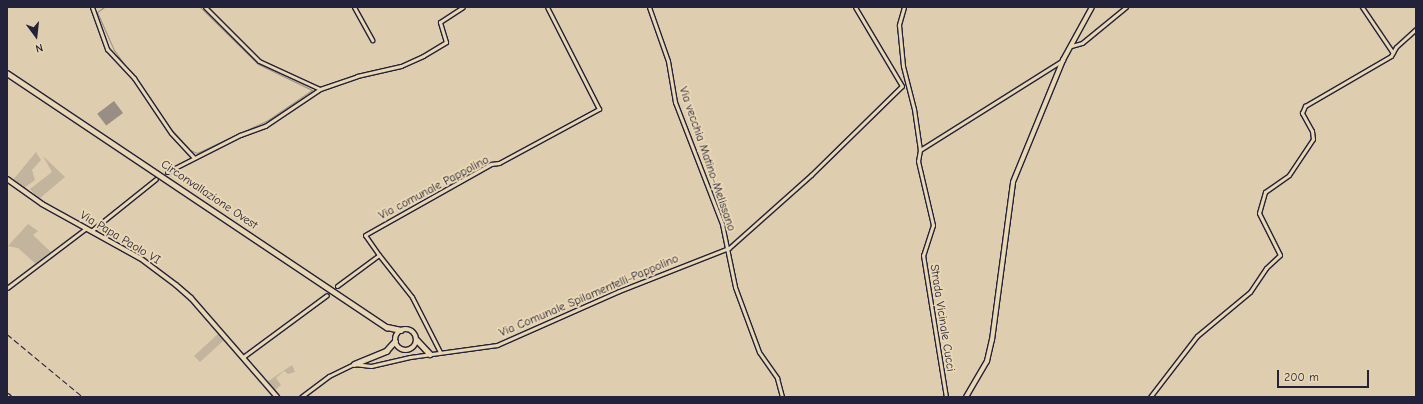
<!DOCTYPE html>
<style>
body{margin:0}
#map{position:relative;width:1423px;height:404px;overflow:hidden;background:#decdae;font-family:"Comic Neue",sans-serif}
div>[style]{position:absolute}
.green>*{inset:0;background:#c2b49d}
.water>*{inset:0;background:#998e83;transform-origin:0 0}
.stream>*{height:1px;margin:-0.5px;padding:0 0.5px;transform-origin:0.5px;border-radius:0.5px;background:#998e83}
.roads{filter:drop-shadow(1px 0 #22223b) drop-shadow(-1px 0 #22223b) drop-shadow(0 1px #22223b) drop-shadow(0 -1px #22223b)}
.street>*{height:3px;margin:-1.5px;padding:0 1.5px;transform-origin:1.5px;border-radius:1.5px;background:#ead8b5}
.secondary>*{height:4px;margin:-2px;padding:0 2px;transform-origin:2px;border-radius:2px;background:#ead8b5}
.primary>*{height:4.5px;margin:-2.25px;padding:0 2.25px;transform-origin:2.25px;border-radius:2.25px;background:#ead8b5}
.primary>.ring{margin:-2.25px;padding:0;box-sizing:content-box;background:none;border:4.5px solid #ead8b5;border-radius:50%}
.rail>*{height:1px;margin-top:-0.5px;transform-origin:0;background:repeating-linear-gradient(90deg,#22223b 0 6px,transparent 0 9px)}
span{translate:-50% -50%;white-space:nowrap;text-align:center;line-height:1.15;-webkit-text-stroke:4px #ead8b5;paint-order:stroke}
.street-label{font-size:12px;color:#22223b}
.frame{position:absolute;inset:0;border:8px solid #22223b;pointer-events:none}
.north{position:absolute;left:16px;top:16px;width:40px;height:40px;-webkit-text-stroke:3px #ead8b5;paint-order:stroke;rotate:165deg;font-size:11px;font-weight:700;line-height:16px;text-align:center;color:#22223b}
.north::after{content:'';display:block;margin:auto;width:14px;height:18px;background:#22223b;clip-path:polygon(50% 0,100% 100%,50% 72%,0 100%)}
.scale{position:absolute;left:1277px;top:370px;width:92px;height:18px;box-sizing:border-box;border:2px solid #22223b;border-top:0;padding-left:5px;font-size:12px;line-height:14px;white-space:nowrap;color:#22223b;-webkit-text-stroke:3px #ead8b5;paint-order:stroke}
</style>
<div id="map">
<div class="green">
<div style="clip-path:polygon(36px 152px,41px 160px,32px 170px,35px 180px,24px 188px,13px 180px)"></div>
<div style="clip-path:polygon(43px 156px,65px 177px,39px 199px,30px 189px,52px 172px)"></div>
<div style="clip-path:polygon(28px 224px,38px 231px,33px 235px,53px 254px,37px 265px,18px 248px,8px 246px)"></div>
<div style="clip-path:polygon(219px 333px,227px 342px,223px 341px,200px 362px,194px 356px)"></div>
<div style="clip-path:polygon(292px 365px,295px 372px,288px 374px,284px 371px,276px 378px,281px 385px,275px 390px,267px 382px)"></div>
</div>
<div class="water">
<div style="left:114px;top:101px;width:15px;height:21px;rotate:53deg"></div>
</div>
<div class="stream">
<div style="left:104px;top:7px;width:9px;rotate:144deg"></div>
<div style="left:97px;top:12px;width:42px;rotate:65.9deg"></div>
<div style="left:114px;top:50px;width:99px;rotate:54.1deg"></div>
<div style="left:172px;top:130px;width:27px;rotate:48deg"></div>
<div style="left:190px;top:150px;width:8px;rotate:23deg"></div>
<div style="left:197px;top:153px;width:78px;rotate:-24.9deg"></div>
<div style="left:268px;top:120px;width:53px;rotate:-34.3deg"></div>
<div style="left:200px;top:7px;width:81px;rotate:44.5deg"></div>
<div style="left:258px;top:64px;width:60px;rotate:25.7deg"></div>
</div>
<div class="roads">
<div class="street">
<div style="left:92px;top:7px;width:45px;rotate:70.3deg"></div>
<div style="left:107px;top:49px;width:40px;rotate:47deg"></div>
<div style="left:134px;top:78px;width:66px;rotate:56.1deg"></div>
<div style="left:171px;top:133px;width:34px;rotate:47deg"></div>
<div style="left:205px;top:7px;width:76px;rotate:45deg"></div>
<div style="left:259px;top:61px;width:67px;rotate:24.7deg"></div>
<div style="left:354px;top:7px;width:38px;rotate:61deg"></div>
<div style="left:649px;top:7px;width:57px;rotate:70.6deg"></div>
<div style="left:668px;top:61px;width:42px;rotate:80.3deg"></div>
<div style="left:675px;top:102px;width:131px;rotate:68.9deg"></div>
<div style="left:722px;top:224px;width:64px;rotate:78.3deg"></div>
<div style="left:735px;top:287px;width:69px;rotate:69.7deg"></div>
<div style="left:759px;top:352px;width:32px;rotate:55deg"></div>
<div style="left:777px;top:378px;width:20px;rotate:75deg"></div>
<div style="left:904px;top:7px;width:19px;rotate:106deg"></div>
<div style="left:899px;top:25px;width:41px;rotate:84.4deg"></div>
<div style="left:903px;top:66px;width:44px;rotate:75.7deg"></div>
<div style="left:914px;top:109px;width:41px;rotate:81.7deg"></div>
<div style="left:920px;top:150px;width:11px;rotate:100deg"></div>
<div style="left:918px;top:161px;width:66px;rotate:76.8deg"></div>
<div style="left:933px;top:225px;width:32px;rotate:108deg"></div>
<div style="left:923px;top:255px;width:144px;rotate:80.8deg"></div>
<div style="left:1362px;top:7px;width:55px;rotate:56deg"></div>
<div style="left:1071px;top:46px;width:11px;rotate:-15deg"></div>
<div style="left:1082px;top:43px;width:57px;rotate:-39.3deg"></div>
<div style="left:920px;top:150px;width:169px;rotate:-32.2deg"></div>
<div style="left:167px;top:172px;width:82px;rotate:-26.9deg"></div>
<div style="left:240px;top:135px;width:27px;rotate:-20deg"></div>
<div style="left:265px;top:126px;width:66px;rotate:-33.9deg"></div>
<div style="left:320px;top:89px;width:39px;rotate:-19deg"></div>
<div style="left:357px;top:76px;width:45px;rotate:-12.8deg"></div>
<div style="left:401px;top:66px;width:24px;rotate:-24deg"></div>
<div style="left:423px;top:56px;width:27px;rotate:-31deg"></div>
<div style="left:446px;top:42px;width:21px;rotate:-107deg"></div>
<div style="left:440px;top:22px;width:27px;rotate:-33deg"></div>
<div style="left:91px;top:231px;width:83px;rotate:-38.7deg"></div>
<div style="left:379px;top:255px;width:53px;rotate:51.8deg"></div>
<div style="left:412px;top:297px;width:62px;rotate:63deg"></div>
<div style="left:337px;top:286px;width:52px;rotate:-36.4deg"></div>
<div style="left:379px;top:255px;width:24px;rotate:-125deg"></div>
<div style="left:365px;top:235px;width:145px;rotate:-29.4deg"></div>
<div style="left:491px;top:164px;width:8px;rotate:-7deg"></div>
<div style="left:499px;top:163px;width:114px;rotate:-28.4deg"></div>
<div style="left:599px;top:109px;width:114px;rotate:-117deg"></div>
<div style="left:7px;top:288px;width:98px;rotate:-37.1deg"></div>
<div style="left:243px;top:357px;width:104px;rotate:-36.4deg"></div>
<div style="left:7px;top:395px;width:3px;rotate:45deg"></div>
<div style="left:301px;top:397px;width:35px;rotate:-37deg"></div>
<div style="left:329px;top:376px;width:28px;rotate:-26deg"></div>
<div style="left:354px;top:364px;width:17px;rotate:7deg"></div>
<div style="left:371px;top:366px;width:40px;rotate:-13deg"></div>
<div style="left:410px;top:357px;width:88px;rotate:-7.9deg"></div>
<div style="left:497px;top:345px;width:133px;rotate:-23.9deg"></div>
<div style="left:619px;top:291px;width:118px;rotate:-21.4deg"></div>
<div style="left:729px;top:248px;width:110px;rotate:-41.7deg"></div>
<div style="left:811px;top:175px;width:127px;rotate:-44.4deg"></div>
<div style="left:902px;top:86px;width:92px;rotate:-120.7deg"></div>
<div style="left:1150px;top:397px;width:77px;rotate:-52.4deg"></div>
<div style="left:1197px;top:336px;width:69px;rotate:-39.7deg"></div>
<div style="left:1250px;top:292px;width:29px;rotate:-56deg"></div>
<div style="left:1266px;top:268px;width:19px;rotate:-43deg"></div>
<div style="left:1280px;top:255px;width:47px;rotate:-116.6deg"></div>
<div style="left:1259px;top:213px;width:22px;rotate:-74deg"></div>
<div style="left:1265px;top:192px;width:29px;rotate:-35deg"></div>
<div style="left:1289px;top:175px;width:43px;rotate:-56.3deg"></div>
<div style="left:1313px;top:139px;width:8px;rotate:-97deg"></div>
<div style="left:1312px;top:131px;width:21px;rotate:-119deg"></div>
<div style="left:1302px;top:113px;width:8px;rotate:-67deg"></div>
<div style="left:1305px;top:106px;width:99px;rotate:-30.2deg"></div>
<div style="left:1391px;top:56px;width:10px;rotate:-61deg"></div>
<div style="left:1396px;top:47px;width:27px;rotate:-42deg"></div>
</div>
<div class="secondary">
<div style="left:7px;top:179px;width:43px;rotate:35.5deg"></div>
<div style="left:42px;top:204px;width:112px;rotate:28.9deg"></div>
<div style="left:140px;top:258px;width:45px;rotate:36.9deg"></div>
<div style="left:176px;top:285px;width:20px;rotate:41deg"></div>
<div style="left:191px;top:298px;width:131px;rotate:49deg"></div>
<div style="left:966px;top:397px;width:42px;rotate:-59.7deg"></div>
<div style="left:987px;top:361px;width:22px;rotate:-77deg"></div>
<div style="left:992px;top:340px;width:159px;rotate:-82.4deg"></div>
<div style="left:1013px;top:182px;width:132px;rotate:-67.7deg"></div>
<div style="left:1063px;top:60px;width:60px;rotate:-61.3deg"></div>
</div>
<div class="primary">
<div style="left:7px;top:73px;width:457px;rotate:33.8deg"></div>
<div style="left:387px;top:327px;width:14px;rotate:12deg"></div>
<div class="ring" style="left:395px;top:329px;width:17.5px;height:17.5px"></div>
<div style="left:417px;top:340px;width:19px;rotate:47deg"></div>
<div style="left:354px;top:364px;width:35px;rotate:-22deg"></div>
<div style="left:386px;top:351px;width:13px;rotate:-48deg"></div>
</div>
</div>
<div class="rail">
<div style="left:7px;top:334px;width:99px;rotate:39.7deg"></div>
</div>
<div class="street-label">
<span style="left:707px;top:159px;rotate:71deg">Via vecchia Matino-Melissano</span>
<span style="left:434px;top:188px;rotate:-28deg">Via comunale Pappolino</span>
<span style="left:209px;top:195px;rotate:34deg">Circonvallazione Ovest</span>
<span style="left:120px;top:238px;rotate:31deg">Via Papa Paolo VI</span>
<span style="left:589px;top:296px;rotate:-23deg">Via Comunale Spilamentelli-Pappolino</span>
<span style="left:942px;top:318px;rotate:81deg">Strada Vicinale Cucci</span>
</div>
<div class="frame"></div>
<div class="north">N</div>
<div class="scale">200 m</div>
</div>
